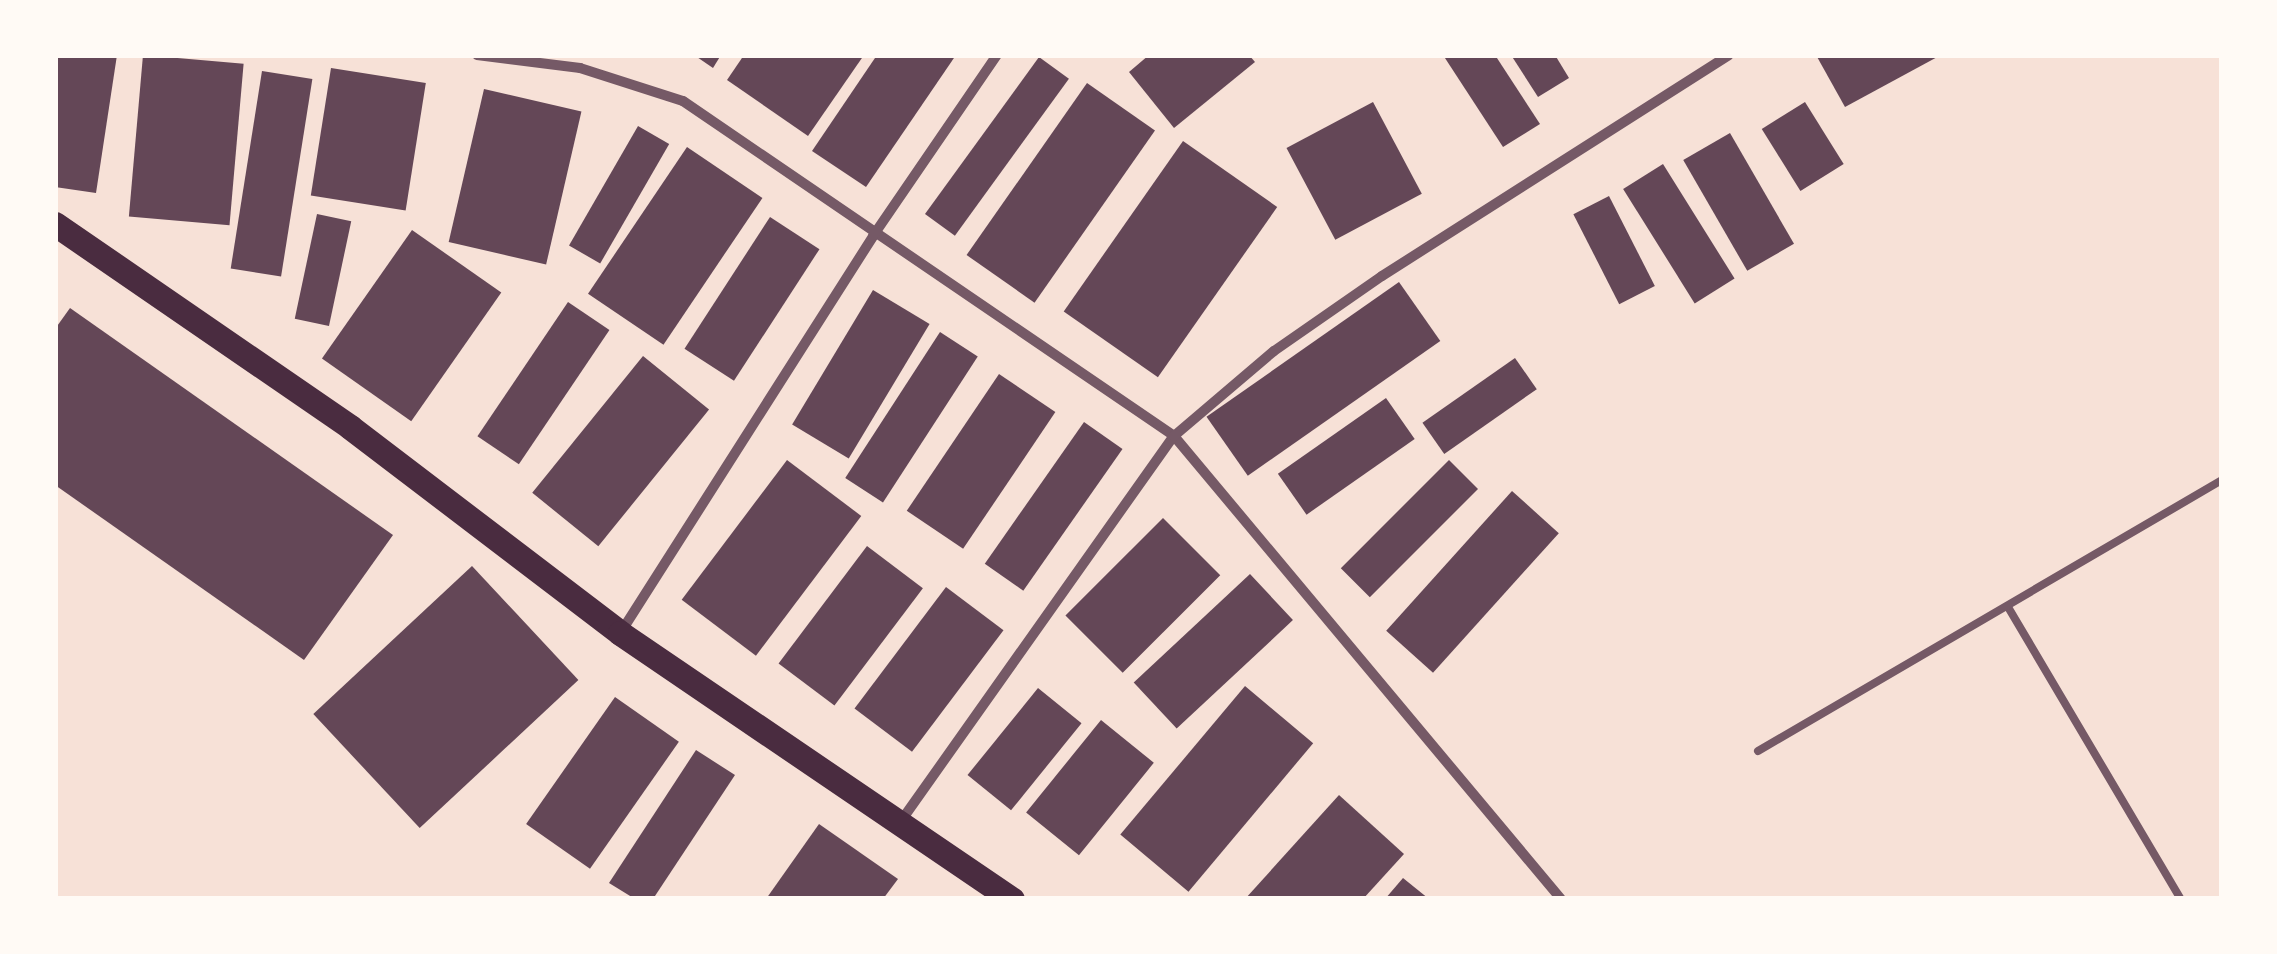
<!DOCTYPE html>
<style>
body{margin:0}
#map{position:relative;width:2277px;height:954px;overflow:hidden;background:#f7e1d7;font-family:"Roboto Serif",serif}
div>[style]{position:absolute}
.building>*{inset:0;background:#644757;transform-origin:0 0}
.service>*{height:8px;margin:-4px;padding:0 4px;transform-origin:4px;border-radius:4px;background:#755966}
.minor>*{height:10px;margin:-5px;padding:0 5px;transform-origin:5px;border-radius:5px;background:#755966}
.primary>*{height:25px;margin:-12.5px;padding:0 12.5px;transform-origin:12.5px;border-radius:12.5px;background:#4a2c40}
span{translate:-50% -50%;white-space:nowrap;text-align:center;line-height:1.15;-webkit-text-stroke:8px #fffaf5;paint-order:stroke}
.frame{position:absolute;inset:0;border:58px solid #fffaf5;pointer-events:none}
</style>
<div id="map">
<div class="building">
<div style="clip-path:polygon(55px 55px,117px 55px,96px 193px,55px 187px)"></div>
<div style="left:143px;top:55px;width:101px;height:162px;rotate:5deg"></div>
<div style="clip-path:polygon(694px 55px,721px 55px,713px 68px)"></div>
<div style="clip-path:polygon(744px 55px,864px 55px,808px 136px,727px 80px)"></div>
<div style="clip-path:polygon(877px 55px,956px 55px,866px 187px,812px 151px)"></div>
<div style="clip-path:polygon(1149px 55px,1249px 55px,1255px 62px,1174px 128px,1129px 72px)"></div>
<div style="clip-path:polygon(1443px 55px,1495px 55px,1540px 124px,1503px 147px)"></div>
<div style="clip-path:polygon(1511px 55px,1555px 55px,1569px 78px,1538px 97px)"></div>
<div style="clip-path:polygon(1816px 55px,1941px 55px,1845px 107px)"></div>
<div style="left:1039px;top:57px;width:37px;height:194px;rotate:36deg"></div>
<div style="left:331px;top:68px;width:96px;height:129px;rotate:9deg"></div>
<div style="left:262px;top:71px;width:51px;height:200px;rotate:9deg"></div>
<div style="left:1087px;top:83px;width:83px;height:210px;rotate:35deg"></div>
<div style="left:484px;top:89px;width:100px;height:157px;rotate:13deg"></div>
<div style="left:1373px;top:102px;width:104px;height:98px;rotate:62deg"></div>
<div style="left:1805px;top:102px;width:73px;height:51px;rotate:58deg"></div>
<div style="left:638px;top:126px;width:36px;height:138px;rotate:30deg"></div>
<div style="left:1730px;top:133px;width:128px;height:54px;rotate:60deg"></div>
<div style="left:1183px;top:141px;width:115px;height:208px;rotate:35deg"></div>
<div style="left:687px;top:147px;width:91px;height:177px;rotate:34deg"></div>
<div style="left:1663px;top:164px;width:135px;height:47px;rotate:58deg"></div>
<div style="left:1609px;top:196px;width:101px;height:40px;rotate:63deg"></div>
<div style="left:317px;top:214px;width:35px;height:107px;rotate:12deg"></div>
<div style="left:770px;top:217px;width:59px;height:157px;rotate:33deg"></div>
<div style="left:412px;top:230px;width:109px;height:157px;rotate:35deg"></div>
<div style="left:1399px;top:282px;width:72px;height:235px;rotate:55deg"></div>
<div style="left:873px;top:290px;width:66px;height:157px;rotate:31deg"></div>
<div style="left:568px;top:302px;width:50px;height:162px;rotate:34deg"></div>
<div style="clip-path:polygon(70px 308px,393px 535px,304px 660px,55px 485px,55px 329px)"></div>
<div style="left:940px;top:332px;width:45px;height:174px;rotate:33deg"></div>
<div style="left:643px;top:356px;width:85px;height:176px;rotate:39deg"></div>
<div style="left:1515px;top:358px;width:38px;height:113px;rotate:55deg"></div>
<div style="left:999px;top:374px;width:68px;height:165px;rotate:34deg"></div>
<div style="left:1386px;top:398px;width:50px;height:132px;rotate:55deg"></div>
<div style="left:1084px;top:422px;width:47px;height:173px;rotate:35deg"></div>
<div style="left:787px;top:460px;width:93px;height:175px;rotate:37deg"></div>
<div style="left:1449px;top:460px;width:41px;height:153px;rotate:45deg"></div>
<div style="left:1512px;top:491px;width:63px;height:188px;rotate:42deg"></div>
<div style="left:1163px;top:518px;width:81px;height:138px;rotate:45deg"></div>
<div style="left:867px;top:546px;width:70px;height:147px;rotate:37deg"></div>
<div style="left:472px;top:566px;width:156px;height:217px;rotate:47deg"></div>
<div style="left:1250px;top:574px;width:63px;height:159px;rotate:47deg"></div>
<div style="left:946px;top:587px;width:72px;height:152px;rotate:37deg"></div>
<div style="left:1245px;top:686px;width:89px;height:194px;rotate:40deg"></div>
<div style="left:1038px;top:688px;width:56px;height:112px;rotate:39deg"></div>
<div style="left:615px;top:697px;width:78px;height:155px;rotate:35deg"></div>
<div style="left:1101px;top:720px;width:68px;height:119px;rotate:39deg"></div>
<div style="clip-path:polygon(696px 750px,735px 775px,653px 899px,635px 899px,609px 883px)"></div>
<div style="clip-path:polygon(1339px 795px,1404px 854px,1363px 899px,1245px 899px)"></div>
<div style="clip-path:polygon(819px 824px,898px 879px,883px 899px,766px 899px)"></div>
<div style="clip-path:polygon(1403px 878px,1429px 899px,1385px 899px)"></div>
</div>
<div class="service">
<div style="left:2008px;top:607px;width:339px;rotate:59.4deg"></div>
<div style="left:1758px;top:751px;width:537px;rotate:-30.29deg"></div>
</div>
<div class="minor">
<div style="left:477px;top:55px;width:104px;rotate:7.2deg"></div>
<div style="left:580px;top:68px;width:108px;rotate:17.8deg"></div>
<div style="left:683px;top:101px;width:594px;rotate:34.3deg"></div>
<div style="left:1174px;top:436px;width:603px;rotate:50.11deg"></div>
<div style="left:621px;top:632px;width:469px;rotate:-57.5deg"></div>
<div style="left:873px;top:236px;width:219px;rotate:-55.6deg"></div>
<div style="left:901px;top:821px;width:472px;rotate:-54.7deg"></div>
<div style="left:1174px;top:436px;width:131px;rotate:-40.4deg"></div>
<div style="left:1274px;top:351px;width:131px;rotate:-34.8deg"></div>
<div style="left:1382px;top:276px;width:411px;rotate:-32.5deg"></div>
</div>
<div class="primary">
<div style="left:55px;top:224px;width:358px;rotate:34.5deg"></div>
<div style="left:350px;top:427px;width:340px;rotate:37.3deg"></div>
<div style="left:620px;top:633px;width:474px;rotate:34.2deg"></div>
</div>
<div class="frame"></div>
</div>
